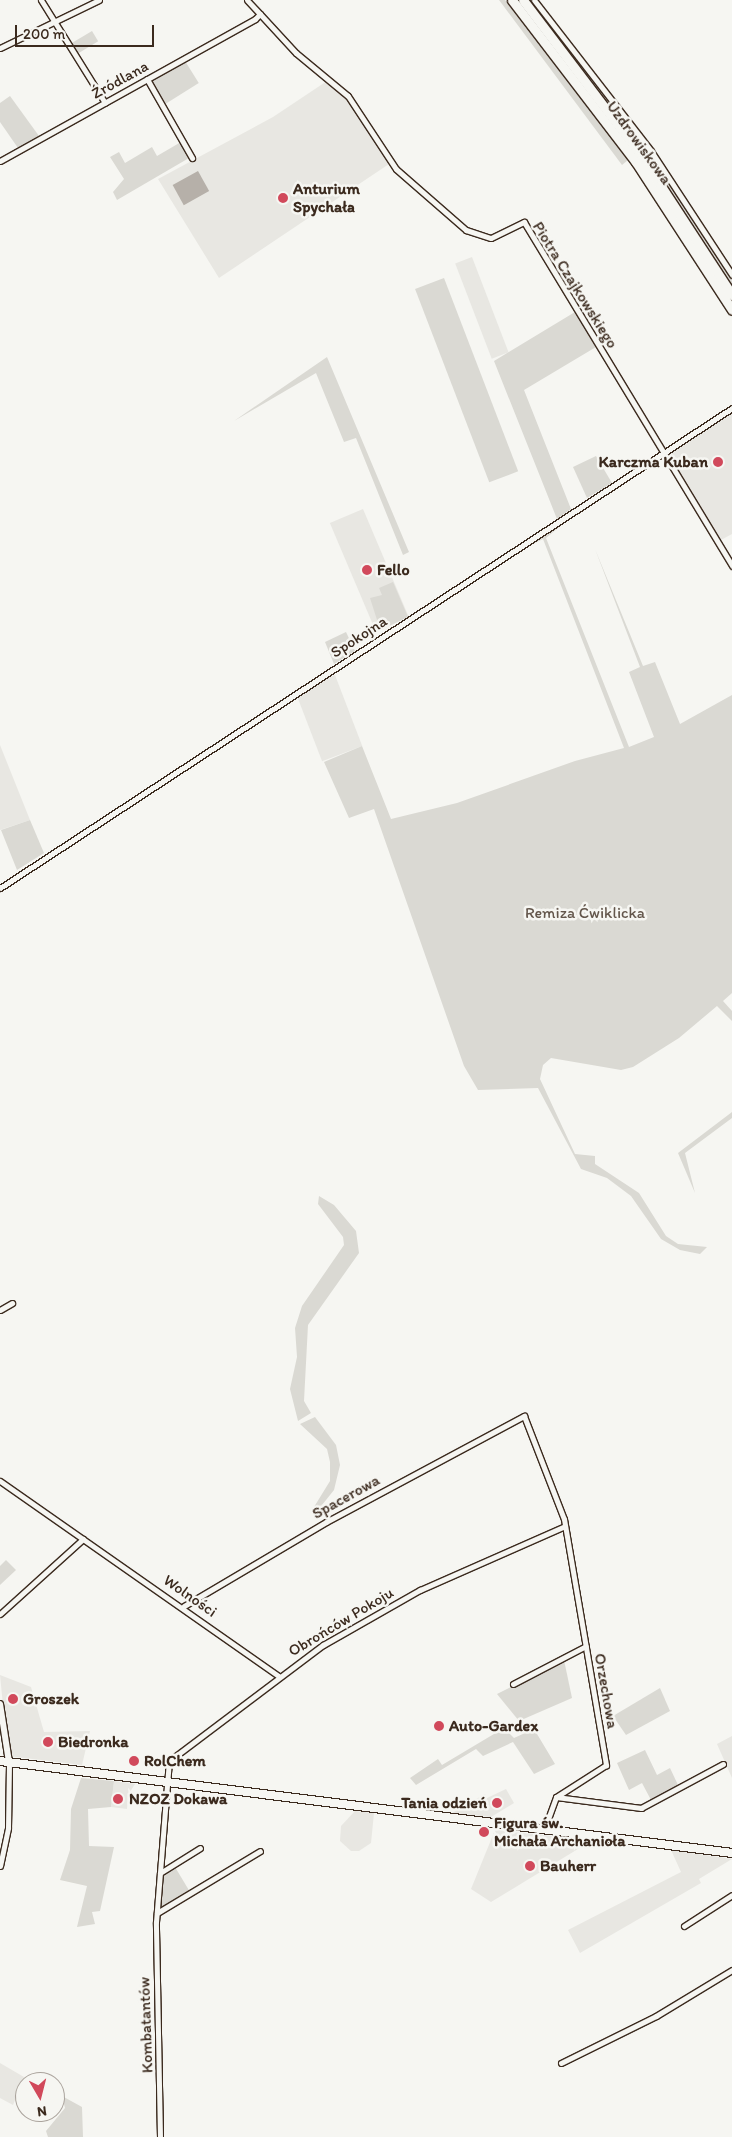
<!DOCTYPE html>
<meta charset="utf-8">
<style>
body{margin:0}
#map{position:relative;width:732px;height:2137px;overflow:hidden;background:#f6f6f2;font-family:Itim,sans-serif}
div>[style]{position:absolute}
.built>*{inset:0;background:#e8e7e2;transform-origin:0 0}
.green>*{inset:0;background:#dad9d3;transform-origin:0 0}
.water>*{inset:0;background:#b6b0a9;transform-origin:0 0}
.roads{filter:drop-shadow(1px 0 #3b2a1e) drop-shadow(-1px 0 #3b2a1e) drop-shadow(0 1px #3b2a1e) drop-shadow(0 -1px #3b2a1e)}
.minor>*{height:5px;margin:-2.5px;padding:0 2.5px;transform-origin:2.5px;border-radius:2.5px;background:#f6f6f2}
.tertiary>*{height:6px;margin:-3px;padding:0 3px;transform-origin:3px;border-radius:3px;background:#f6f6f2}
.secondary>*{height:8px;margin:-4px;padding:0 4px;transform-origin:4px;border-radius:4px;background:#f6f6f2}
.primary>*{height:9px;margin:-4.5px;padding:0 4.5px;transform-origin:4.5px;border-radius:4.5px;background:#f6f6f2}
.dots>*{width:14px;height:14px;translate:-50% -50%;box-sizing:border-box;border:2px solid #f6f6f2;border-radius:50%}
span{translate:-50% -50%;white-space:nowrap;text-align:center;line-height:1.15;-webkit-text-stroke:5px #f6f6f2;paint-order:stroke}
.street-label{font-size:16px;color:#3b2a1e}
.poi-label{font-size:16px;color:#3b2a1e;font-weight:700}
.left{translate:0 -50%;text-align:left}
.right{translate:-100% -50%;text-align:right}
.park-label{font-size:16px;color:#63564b}
.north{position:absolute;left:15px;top:2072px;width:50px;height:50px;box-sizing:border-box;background:#f6f6f2;border:1px solid #aba49d;border-radius:50%;rotate:172deg;font-size:14px;font-weight:700;line-height:20px;text-align:center;color:#3b2a1e}
.north::after{content:'';display:block;margin:auto;width:18px;height:22px;background:#d1495b;clip-path:polygon(50% 0,100% 100%,50% 72%,0 100%)}
.scale{position:absolute;left:15px;top:25px;width:139px;height:22px;box-sizing:border-box;border:2px solid #3b2a1e;border-top:0;padding-left:6px;font-size:15px;line-height:18px;white-space:nowrap;color:#3b2a1e;-webkit-text-stroke:4px #f6f6f2;paint-order:stroke}
</style>
<div id="map">
<div class="built">
<div style="clip-path:polygon(327px 81px,342px 92px,389px 164px,219px 278px,158px 179px,273px 117px)"></div>
<div style="left:472px;top:257px;width:102px;height:18px;rotate:69deg"></div>
<div style="clip-path:polygon(732px 412px,732px 534px,719px 541px,667px 454px)"></div>
<div style="left:363px;top:509px;width:117px;height:36px;rotate:67deg"></div>
<div style="left:335px;top:675px;width:76px;height:43px;rotate:69deg"></div>
<div style="clip-path:polygon(0 745px,30px 820px,0 830px)"></div>
<div style="clip-path:polygon(0 1675px,31px 1687px,44px 1732px,90px 1731px,82px 1765px,8px 1756px)"></div>
<div style="clip-path:polygon(732px 1736px,732px 1778px,717px 1744px)"></div>
<div style="clip-path:polygon(114px 1781px,135px 1784px,128px 1795px,127px 1809px,111px 1807px)"></div>
<div style="clip-path:polygon(506px 1789px,514px 1803px,491px 1817px,452px 1813px,485px 1794px,487px 1798px)"></div>
<div style="clip-path:polygon(355px 1811px,374px 1813px,371px 1843px,359px 1851px,351px 1851px,340px 1841px,341px 1826px)"></div>
<div style="clip-path:polygon(495px 1830px,542px 1835px,591px 1841px,491px 1902px,471px 1889px)"></div>
<div style="clip-path:polygon(671px 1850px,732px 1859px,699px 1879px,701px 1883px,580px 1953px,568px 1930px,681px 1872px)"></div>
<div style="clip-path:polygon(0 2063px,24px 2077px,13px 2105px,0 2098px)"></div>
</div>
<div class="green">
<div style="clip-path:polygon(499px 0,505px 0,628px 160px,622px 165px)"></div>
<div style="clip-path:polygon(527px 0,532px 0,647px 150px,643px 153px)"></div>
<div style="left:92px;top:31px;width:12px;height:24px;rotate:59deg"></div>
<div style="left:185px;top:61px;width:26px;height:39px;rotate:58deg"></div>
<div style="clip-path:polygon(10px 96px,39px 136px,18px 148px,0 122px,0 103px)"></div>
<div style="clip-path:polygon(181px 142px,189px 158px,117px 200px,113px 192px,124px 179px,110px 157px,119px 152px,125px 163px,152px 147px,157px 156px)"></div>
<div style="clip-path:polygon(650px 154px,732px 281px,732px 288px,646px 157px)"></div>
<div style="left:444px;top:278px;width:207px;height:31px;rotate:69deg"></div>
<div style="clip-path:polygon(575px 312px,596px 347px,524px 390px,571px 509px,557px 519px,494px 361px)"></div>
<div style="clip-path:polygon(327px 357px,409px 552px,403px 555px,356px 438px,344px 442px,316px 373px,234px 421px)"></div>
<div style="clip-path:polygon(596px 456px,612px 483px,587px 498px,573px 467px)"></div>
<div style="clip-path:polygon(569px 519px,546px 538px,629px 747px,654px 737px,629px 672px,640px 667px,595px 549px,643px 666px,655px 662px,680px 724px,732px 695px,732px 993px,723px 1001px,732px 1011px,732px 1021px,717px 1006px,679px 1038px,633px 1067px,621px 1070px,551px 1058px,543px 1065px,540px 1079px,575px 1154px,595px 1156px,595px 1164px,639px 1193px,666px 1236px,678px 1244px,707px 1247px,700px 1254px,680px 1250px,661px 1239px,631px 1196px,607px 1178px,581px 1169px,538px 1088px,478px 1090px,464px 1066px,374px 809px,349px 818px,324px 762px,362px 746px,391px 819px,457px 803px,575px 761px,624px 748px,543px 539px,525px 548px)"></div>
<div style="clip-path:polygon(393px 582px,408px 617px,385px 628px,378px 623px,370px 598px,382px 595px,379px 588px)"></div>
<div style="clip-path:polygon(346px 632px,355px 651px,334px 664px,325px 642px)"></div>
<div style="clip-path:polygon(30px 820px,44px 853px,17px 870px,1px 830px)"></div>
<div style="clip-path:polygon(732px 1112px,732px 1118px,685px 1153px,695px 1193px,678px 1153px)"></div>
<div style="clip-path:polygon(319px 1196px,334px 1205px,356px 1231px,359px 1253px,308px 1325px,304px 1401px,311px 1413px,298px 1421px,290px 1389px,297px 1357px,295px 1328px,302px 1306px,344px 1245px,343px 1237px,318px 1204px)"></div>
<div style="clip-path:polygon(315px 1417px,336px 1445px,340px 1465px,334px 1490px,318px 1510px,314px 1507px,330px 1481px,330px 1462px,327px 1449px,300px 1424px)"></div>
<div style="clip-path:polygon(6px 1560px,16px 1570px,0 1585px,0 1566px)"></div>
<div style="clip-path:polygon(564px 1660px,572px 1698px,519px 1721px,497px 1694px)"></div>
<div style="clip-path:polygon(660px 1688px,670px 1711px,626px 1735px,613px 1716px)"></div>
<div style="clip-path:polygon(504px 1728px,514px 1738px,534px 1729px,555px 1764px,534px 1774px,513px 1742px,483px 1756px,476px 1749px,416px 1785px,410px 1778px,438px 1759px,442px 1765px)"></div>
<div style="clip-path:polygon(645px 1750px,657px 1775px,670px 1768px,678px 1785px,651px 1800px,642px 1783px,629px 1790px,617px 1763px)"></div>
<div style="clip-path:polygon(81px 1778px,114px 1781px,111px 1807px,88px 1809px,89px 1846px,114px 1847px,100px 1911px,92px 1912px,95px 1924px,77px 1927px,87px 1886px,60px 1880px,70px 1850px,71px 1809px)"></div>
<div style="clip-path:polygon(175px 1867px,190px 1892px,159px 1909px,162px 1875px)"></div>
<div style="clip-path:polygon(62px 2096px,82px 2107px,83px 2137px,48px 2137px,46px 2131px,65px 2108px)"></div>
</div>
<div class="water">
<div style="left:198px;top:171px;width:23px;height:29px;rotate:61deg"></div>
</div>
<div class="roads">
<div class="minor">
<div style="left:41px;top:0;width:121px;rotate:58.1deg"></div>
<div style="left:534px;top:0;width:191px;rotate:52.2deg"></div>
<div style="left:651px;top:151px;width:148px;rotate:56.8deg"></div>
<div style="left:260px;top:14px;width:53px;rotate:47.3deg"></div>
<div style="left:296px;top:53px;width:67px;rotate:39.6deg"></div>
<div style="left:348px;top:96px;width:87px;rotate:56.7deg"></div>
<div style="left:396px;top:169px;width:93px;rotate:41.1deg"></div>
<div style="left:466px;top:230px;width:26px;rotate:18deg"></div>
<div style="left:491px;top:238px;width:37px;rotate:-26deg"></div>
<div style="left:524px;top:222px;width:402px;rotate:58.8deg"></div>
<div style="left:0;top:48px;width:110px;rotate:-25.9deg"></div>
<div style="left:147px;top:79px;width:91px;rotate:60.3deg"></div>
<div style="left:0;top:161px;width:292px;rotate:-29.1deg"></div>
<div style="left:255px;top:19px;width:7px;rotate:-45deg"></div>
<div style="left:260px;top:14px;width:19px;rotate:-133deg"></div>
<div style="left:0;top:888px;width:875px;rotate:-33.25deg"></div>
<div style="left:0;top:1310px;width:14px;rotate:-30deg"></div>
<div style="left:0;top:1481px;width:340px;rotate:35deg"></div>
<div style="left:184px;top:1606px;width:165px;rotate:-30.6deg"></div>
<div style="left:326px;top:1522px;width:225px;rotate:-28.2deg"></div>
<div style="left:524px;top:1416px;width:110px;rotate:68.8deg"></div>
<div style="left:564px;top:1519px;width:250px;rotate:80.3deg"></div>
<div style="left:606px;top:1765px;width:59px;rotate:147.4deg"></div>
<div style="left:556px;top:1797px;width:35px;rotate:110deg"></div>
<div style="left:0;top:1614px;width:112px;rotate:-42.1deg"></div>
<div style="left:513px;top:1684px;width:82px;rotate:-27.5deg"></div>
<div style="left:556px;top:1797px;width:86px;rotate:7.4deg"></div>
<div style="left:641px;top:1808px;width:93px;rotate:-28.2deg"></div>
<div style="left:0;top:1866px;width:39px;rotate:-78deg"></div>
<div style="left:8px;top:1828px;width:66px;rotate:-89.1deg"></div>
<div style="left:160px;top:1873px;width:47px;rotate:-32deg"></div>
<div style="left:157px;top:1913px;width:120px;rotate:-31deg"></div>
<div style="left:684px;top:1926px;width:57px;rotate:-32.9deg"></div>
<div style="left:561px;top:2063px;width:106px;rotate:-26.3deg"></div>
<div style="left:656px;top:2016px;width:89px;rotate:-31.2deg"></div>
<div style="left:160px;top:2137px;width:215px;rotate:-91.1deg"></div>
<div style="left:156px;top:1922px;width:162px;rotate:-85.4deg"></div>
<div style="left:169px;top:1761px;width:193px;rotate:-37deg"></div>
<div style="left:323px;top:1645px;width:112px;rotate:-29.6deg"></div>
<div style="left:420px;top:1590px;width:158px;rotate:-23.8deg"></div>
</div>
<div class="tertiary">
<div style="left:0;top:1704px;width:59px;rotate:81.2deg"></div>
</div>
<div class="secondary">
<div style="left:0;top:1761px;width:738px;rotate:7.16deg"></div>
</div>
<div class="primary">
<div style="left:512px;top:0;width:204px;rotate:52.6deg"></div>
<div style="left:636px;top:162px;width:176px;rotate:57deg"></div>
<div style="left:523px;top:0;width:197px;rotate:52.8deg"></div>
<div style="left:642px;top:157px;width:165px;rotate:56.9deg"></div>
</div>
</div>
<div class="dots">
<div style="left:283px;top:198px;background:#d1495b"></div>
<div style="left:718px;top:462px;background:#d1495b"></div>
<div style="left:367px;top:570px;background:#d1495b"></div>
<div style="left:13px;top:1699px;background:#d1495b"></div>
<div style="left:439px;top:1726px;background:#d1495b"></div>
<div style="left:48px;top:1742px;background:#d1495b"></div>
<div style="left:134px;top:1761px;background:#d1495b"></div>
<div style="left:118px;top:1799px;background:#d1495b"></div>
<div style="left:497px;top:1803px;background:#d1495b"></div>
<div style="left:484px;top:1832px;background:#d1495b"></div>
<div style="left:530px;top:1866px;background:#d1495b"></div>
</div>
<div class="street-label">
<span style="left:120px;top:80px;rotate:-29deg">Źródlana</span>
<span style="left:639px;top:143px;rotate:54deg">Uzdrowiskowa</span>
<span style="left:575px;top:285px;rotate:58deg">Piotra Czajkowskiego</span>
<span style="left:359px;top:637px;rotate:-33deg">Spokojna</span>
<span style="left:346px;top:1497px;rotate:-29deg">Spacerowa</span>
<span style="left:190px;top:1596px;rotate:35deg">Wolności</span>
<span style="left:341px;top:1622px;rotate:-31deg">Obrońców Pokoju</span>
<span style="left:606px;top:1691px;rotate:80deg">Orzechowa</span>
<span style="left:146px;top:2025px;rotate:-92deg">Kombatantów</span>
</div>
<div class="poi-label">
<span class="left" style="left:293px;top:198px">Anturium<br>Spychała</span>
<span class="right" style="left:708px;top:462px">Karczma Kuban</span>
<span class="left" style="left:377px;top:570px">Fello</span>
<span class="left" style="left:23px;top:1699px">Groszek</span>
<span class="left" style="left:449px;top:1726px">Auto-Gardex</span>
<span class="left" style="left:58px;top:1742px">Biedronka</span>
<span class="left" style="left:144px;top:1761px">RolChem</span>
<span class="left" style="left:129px;top:1799px">NZOZ Dokawa</span>
<span class="right" style="left:487px;top:1803px">Tania odzień</span>
<span class="left" style="left:494px;top:1832px">Figura św.<br>Michała Archanioła</span>
<span class="left" style="left:540px;top:1866px">Bauherr</span>
</div>
<div class="park-label">
<span style="left:585px;top:913px">Remiza Ćwiklicka</span>
</div>
<div class="north">N</div>
<div class="scale">200 m</div>
</div>
